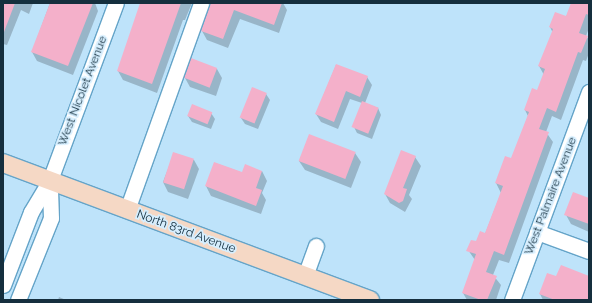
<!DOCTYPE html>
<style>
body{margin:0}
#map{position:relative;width:592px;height:303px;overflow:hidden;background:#bee3fa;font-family:Raleway,sans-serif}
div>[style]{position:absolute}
.shadow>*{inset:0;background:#0003}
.building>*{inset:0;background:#f4b0ca;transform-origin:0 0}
.roads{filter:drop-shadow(1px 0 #65a4c8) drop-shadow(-1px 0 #65a4c8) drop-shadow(0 1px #65a4c8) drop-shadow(0 -1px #65a4c8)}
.minor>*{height:15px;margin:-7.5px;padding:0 7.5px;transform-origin:7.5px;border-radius:7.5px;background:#fff}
.major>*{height:18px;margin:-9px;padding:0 9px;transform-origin:9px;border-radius:9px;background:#f5d8c5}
span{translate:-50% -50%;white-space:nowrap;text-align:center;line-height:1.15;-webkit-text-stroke:3.5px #d5eefe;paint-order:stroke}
.street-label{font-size:12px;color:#152f3e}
.frame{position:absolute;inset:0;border:4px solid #152f3e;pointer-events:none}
</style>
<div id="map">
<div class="shadow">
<div style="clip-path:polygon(3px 3px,33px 3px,29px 14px,21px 10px,7px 45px,3px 44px)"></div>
<div style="clip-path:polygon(50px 3px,95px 3px,98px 11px,73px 75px,37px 61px,32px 52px)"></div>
<div style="clip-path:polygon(143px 3px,192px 3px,185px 20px,183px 20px,157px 93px,123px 80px,118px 71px)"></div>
<div style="clip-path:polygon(210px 3px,283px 3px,287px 10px,279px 33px,240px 19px,228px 48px,207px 40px,202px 31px)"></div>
<div style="clip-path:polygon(572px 3px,589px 3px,589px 28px,586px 36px,589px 40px,589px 53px,586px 61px,583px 60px,561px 120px,552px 116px,546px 132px,553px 142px,509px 263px,499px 260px,493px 275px,501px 285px,496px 300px,467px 300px,463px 293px,475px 260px,468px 250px,485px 234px,501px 193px,496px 183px,512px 159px,528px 116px,525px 110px,538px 91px,544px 75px,539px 66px,553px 33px,550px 27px,566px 17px)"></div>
<div style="clip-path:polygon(191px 59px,217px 69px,222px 78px,216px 96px,190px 87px,185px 78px)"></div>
<div style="clip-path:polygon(336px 65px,367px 77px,372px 85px,365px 103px,378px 108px,381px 115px,372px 139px,357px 133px,354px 127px,362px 103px,350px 99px,338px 129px,321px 122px,316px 114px)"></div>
<div style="clip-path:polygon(266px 94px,270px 100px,258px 129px,245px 124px,241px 118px)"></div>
<div style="clip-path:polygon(211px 113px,215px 119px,211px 129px,192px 122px,188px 116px)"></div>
<div style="clip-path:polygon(174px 153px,194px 160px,199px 169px,188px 199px,168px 192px,163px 182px)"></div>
<div style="clip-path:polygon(355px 153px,361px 162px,351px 188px,305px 170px,299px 161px)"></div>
<div style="clip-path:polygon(415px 157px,421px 166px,409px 195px,412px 199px,405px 212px,390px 203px,385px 194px)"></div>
<div style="clip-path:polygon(215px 163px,243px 173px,262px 171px,267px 181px,262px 193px,266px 200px,261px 214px,211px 196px,206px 186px)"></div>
<div style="clip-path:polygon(589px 199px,589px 232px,571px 224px,566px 215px)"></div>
<div style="clip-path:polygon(589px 277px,589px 300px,543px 300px,540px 294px,557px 278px)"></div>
<div style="clip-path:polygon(59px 297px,66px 300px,58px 300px)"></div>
</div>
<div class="building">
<div style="clip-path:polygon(3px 3px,15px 3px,4px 32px,3px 32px)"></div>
<div style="clip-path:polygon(50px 3px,93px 3px,68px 66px,31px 52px)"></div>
<div style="clip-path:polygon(140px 3px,181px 3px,152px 84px,117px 71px)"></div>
<div style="clip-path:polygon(210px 3px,282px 3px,274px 25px,234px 10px,223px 39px,201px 31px)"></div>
<div style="clip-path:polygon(571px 3px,589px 3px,589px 15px,586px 14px,579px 33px,588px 36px,581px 53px,578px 52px,556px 112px,547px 108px,539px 129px,549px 132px,504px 255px,494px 251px,486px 272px,497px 276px,487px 300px,481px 300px,462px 293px,476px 254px,466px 251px,471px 240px,476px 241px,480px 231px,485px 233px,503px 186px,495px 183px,505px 156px,511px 158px,529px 112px,524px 110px,532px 88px,537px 90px,545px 69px,538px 66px,553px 29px,549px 27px,555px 12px,566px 16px)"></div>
<div style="left:191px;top:58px;width:28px;height:21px;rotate:21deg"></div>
<div style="clip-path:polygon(336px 64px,368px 76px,360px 97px,346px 91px,334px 122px,315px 114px)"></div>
<div style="left:252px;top:87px;width:16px;height:33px;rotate:22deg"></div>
<div style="left:362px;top:101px;width:18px;height:28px;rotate:22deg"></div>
<div style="left:192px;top:104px;width:22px;height:13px;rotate:22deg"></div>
<div style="left:309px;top:134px;width:50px;height:29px;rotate:21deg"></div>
<div style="clip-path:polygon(401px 150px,416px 156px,403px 188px,407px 189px,403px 201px,399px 203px,384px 194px)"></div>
<div style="left:173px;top:152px;width:22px;height:32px;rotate:18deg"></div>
<div style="clip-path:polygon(214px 162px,242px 172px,245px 164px,262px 171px,256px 188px,262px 190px,256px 206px,205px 186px)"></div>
<div style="clip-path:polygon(573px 192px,589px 198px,589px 224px,564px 215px)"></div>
<div style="clip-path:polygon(561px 265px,589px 276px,589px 300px,555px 300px,539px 294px,547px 273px,556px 276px)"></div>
</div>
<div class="roads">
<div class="minor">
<div style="left:127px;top:210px;width:220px;rotate:-70.3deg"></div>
<div style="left:537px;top:232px;width:55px;rotate:20.1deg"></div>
<div style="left:305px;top:276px;width:32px;rotate:-70deg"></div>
<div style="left:3px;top:285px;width:78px;rotate:-69deg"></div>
<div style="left:31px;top:212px;width:37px;rotate:-59deg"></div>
<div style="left:50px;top:180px;width:189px;rotate:-69.6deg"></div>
<div style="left:18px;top:300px;width:88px;rotate:-68.1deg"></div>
<div style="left:51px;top:218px;width:37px;rotate:-92deg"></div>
<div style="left:512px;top:300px;width:222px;rotate:-69.7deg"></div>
</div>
<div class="major">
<div style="left:3px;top:163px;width:392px;rotate:20.5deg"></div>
</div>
</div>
<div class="street-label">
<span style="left:83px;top:91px;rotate:-69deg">West Nicolet Avenue</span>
<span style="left:551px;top:196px;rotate:-69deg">West Palmaire Avenue</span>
<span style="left:186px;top:232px;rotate:20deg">North 83rd Avenue</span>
</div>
<div class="frame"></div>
</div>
